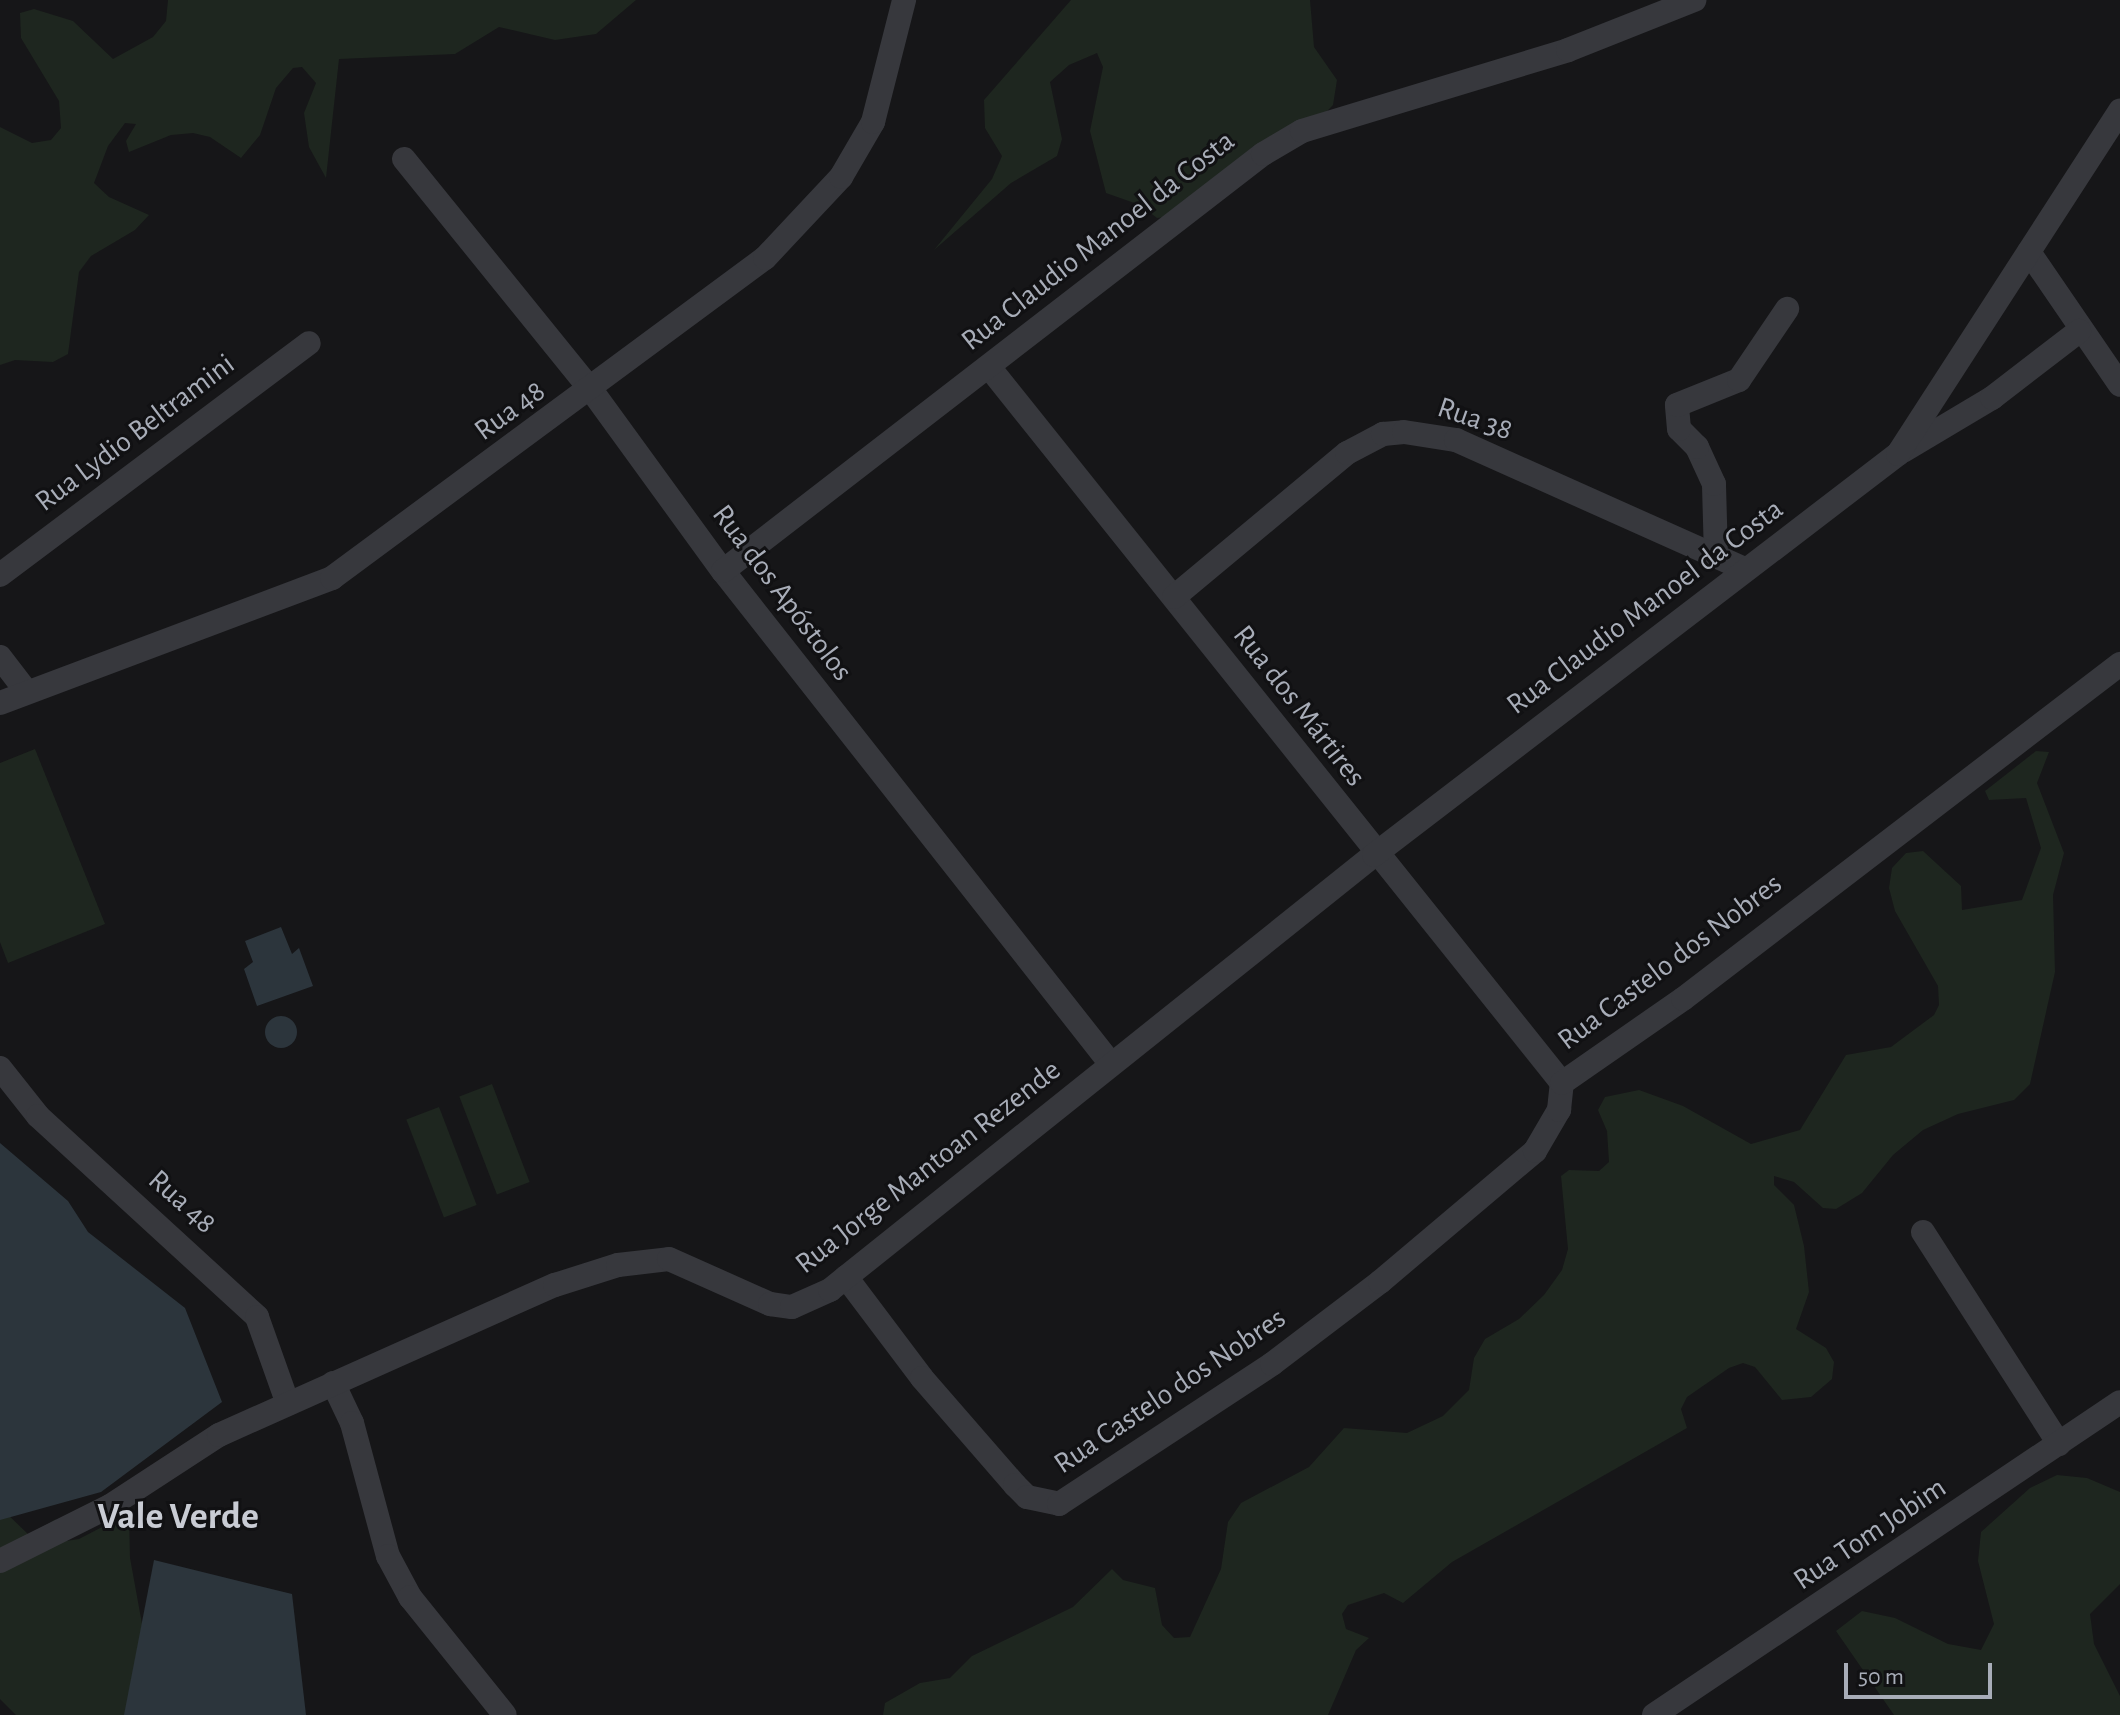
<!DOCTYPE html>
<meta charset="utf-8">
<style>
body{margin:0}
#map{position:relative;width:2120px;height:1715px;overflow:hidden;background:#161618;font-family:"Alegreya Sans",sans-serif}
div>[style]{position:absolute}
.green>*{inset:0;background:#1e261f;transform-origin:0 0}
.water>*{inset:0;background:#2c353c}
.round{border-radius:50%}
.minor>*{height:24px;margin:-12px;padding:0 12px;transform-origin:12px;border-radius:12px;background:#37383d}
span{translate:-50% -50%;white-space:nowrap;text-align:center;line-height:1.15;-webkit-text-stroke:6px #111113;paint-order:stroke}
.street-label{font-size:30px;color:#a8adb8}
.district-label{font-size:38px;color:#c9ccd4;font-weight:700}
.scale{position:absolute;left:1844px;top:1663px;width:148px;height:36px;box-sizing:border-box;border:4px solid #a8adb8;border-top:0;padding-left:10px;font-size:24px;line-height:28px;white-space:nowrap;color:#a8adb8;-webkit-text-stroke:6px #111113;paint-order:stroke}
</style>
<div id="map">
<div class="green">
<div style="clip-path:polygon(168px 0,636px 0,596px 34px,555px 40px,499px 27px,455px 54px,339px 59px,326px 178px,309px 147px,304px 113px,316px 83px,302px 67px,293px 68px,276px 88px,260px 135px,241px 158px,210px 137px,193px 133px,171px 135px,129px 152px,126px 141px,136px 124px,125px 123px,108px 146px,94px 183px,109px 197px,149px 215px,135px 230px,91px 256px,79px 272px,68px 354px,53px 362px,15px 360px,0 365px,0 127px,32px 143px,51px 140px,61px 128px,59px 101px,21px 38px,20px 13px,34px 9px,73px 21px,113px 59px,153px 37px,166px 21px)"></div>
<div style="clip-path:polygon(1071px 0,1310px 0,1314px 47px,1337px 80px,1333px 105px,1308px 131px,1174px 216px,1157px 218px,1140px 205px,1106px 193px,1090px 131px,1103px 67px,1097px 53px,1069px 65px,1050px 82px,1062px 139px,1057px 156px,1011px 183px,934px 250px,992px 179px,1002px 156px,985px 128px,984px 100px)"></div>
<div style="clip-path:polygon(35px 749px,105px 924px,8px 963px,0 942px,0 763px)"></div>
<div style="clip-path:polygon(2036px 751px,2049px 752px,2037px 783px,2064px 853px,2053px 895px,2055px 972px,2030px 1084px,2014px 1100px,1958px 1114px,1923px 1130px,1893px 1155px,1862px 1193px,1836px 1209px,1823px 1208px,1794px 1182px,1774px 1176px,1774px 1185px,1794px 1205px,1804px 1246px,1809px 1292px,1796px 1329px,1826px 1348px,1834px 1362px,1832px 1379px,1811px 1397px,1782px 1400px,1755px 1367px,1743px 1363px,1729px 1368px,1687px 1397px,1681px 1409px,1687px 1428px,1452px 1562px,1403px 1603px,1384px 1593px,1348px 1605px,1342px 1614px,1346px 1629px,1369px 1638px,1356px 1650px,1328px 1715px,883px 1715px,885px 1703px,920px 1683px,950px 1678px,972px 1656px,1073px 1607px,1112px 1569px,1123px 1580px,1155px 1588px,1162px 1625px,1174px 1638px,1190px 1637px,1221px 1569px,1228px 1522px,1241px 1503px,1309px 1467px,1344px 1428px,1407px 1433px,1443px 1416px,1469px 1390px,1474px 1358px,1485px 1339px,1519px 1319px,1544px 1295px,1562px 1270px,1568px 1249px,1561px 1176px,1569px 1170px,1599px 1171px,1609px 1162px,1607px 1131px,1598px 1110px,1605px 1097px,1639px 1090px,1683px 1106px,1751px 1144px,1800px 1130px,1846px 1055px,1891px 1047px,1934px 1015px,1939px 1005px,1938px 986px,1895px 911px,1889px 888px,1892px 868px,1906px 853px,1923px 851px,1961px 886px,1962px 910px,2022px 900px,2041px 848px,2026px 798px,1989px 800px,1985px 791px)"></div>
<div style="left:492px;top:1084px;width:105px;height:35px;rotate:69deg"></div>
<div style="left:439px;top:1107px;width:105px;height:35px;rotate:69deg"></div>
<div style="clip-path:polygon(2057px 1475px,2087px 1478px,2120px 1492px,2120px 1584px,2090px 1614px,2094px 1644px,2120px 1696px,2120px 1715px,1894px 1715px,1836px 1631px,1862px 1611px,1895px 1618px,1948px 1644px,1981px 1650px,1994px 1624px,1978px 1561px,1981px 1532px,2030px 1488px)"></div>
<div style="clip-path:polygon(0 1507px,29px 1535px,56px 1519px,52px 1529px,60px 1542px,79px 1539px,129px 1513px,130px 1558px,144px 1635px,138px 1715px,16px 1715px,0 1699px)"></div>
</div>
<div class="water">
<div style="clip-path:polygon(281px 927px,292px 954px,299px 948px,313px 986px,257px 1006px,244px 969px,253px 962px,245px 941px)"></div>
<div class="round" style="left:265px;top:1016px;width:32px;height:32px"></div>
<div style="clip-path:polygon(0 1143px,68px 1201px,88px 1232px,185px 1308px,222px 1402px,101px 1492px,0 1520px)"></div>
<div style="clip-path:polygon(154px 1560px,292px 1594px,306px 1715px,124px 1715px)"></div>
</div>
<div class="minor">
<div style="left:404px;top:159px;width:299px;rotate:51deg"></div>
<div style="left:592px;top:391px;width:223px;rotate:54deg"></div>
<div style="left:723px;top:571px;width:627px;rotate:51.8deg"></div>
<div style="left:2029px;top:252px;width:161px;rotate:55.6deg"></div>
<div style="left:989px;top:367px;width:917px;rotate:51.33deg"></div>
<div style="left:1903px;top:451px;width:104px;rotate:-30.8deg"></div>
<div style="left:1992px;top:398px;width:110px;rotate:-37.6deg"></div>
<div style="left:1716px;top:557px;width:73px;rotate:-91.6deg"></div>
<div style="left:1714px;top:484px;width:41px;rotate:-114.7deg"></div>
<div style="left:1697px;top:447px;width:25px;rotate:-135deg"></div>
<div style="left:1679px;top:429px;width:24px;rotate:-95deg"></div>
<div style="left:1677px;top:405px;width:67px;rotate:-22deg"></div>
<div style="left:1739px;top:380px;width:86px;rotate:-55.9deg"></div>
<div style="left:723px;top:571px;width:682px;rotate:-37.68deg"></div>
<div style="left:1263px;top:154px;width:45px;rotate:-30.5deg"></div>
<div style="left:1302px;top:131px;width:278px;rotate:-16.9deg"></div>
<div style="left:1568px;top:50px;width:136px;rotate:-21.6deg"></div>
<div style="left:0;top:575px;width:386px;rotate:-36.9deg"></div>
<div style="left:1174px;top:597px;width:225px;rotate:-39.8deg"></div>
<div style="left:1347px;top:453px;width:41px;rotate:-27.8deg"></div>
<div style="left:1383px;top:434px;width:21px;rotate:-5deg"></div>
<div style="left:1404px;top:432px;width:53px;rotate:8.7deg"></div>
<div style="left:1456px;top:440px;width:316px;rotate:24.1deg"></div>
<div style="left:0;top:657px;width:43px;rotate:52.6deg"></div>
<div style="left:0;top:703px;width:355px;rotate:-20.6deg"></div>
<div style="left:332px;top:578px;width:538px;rotate:-36.47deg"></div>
<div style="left:765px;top:258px;width:111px;rotate:-46.8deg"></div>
<div style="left:841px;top:177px;width:64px;rotate:-59.8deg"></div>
<div style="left:873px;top:122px;width:126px;rotate:-75.7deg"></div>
<div style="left:0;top:1068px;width:61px;rotate:51.6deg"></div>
<div style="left:38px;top:1116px;width:297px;rotate:42.5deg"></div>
<div style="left:257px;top:1317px;width:92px;rotate:70.4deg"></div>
<div style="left:1923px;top:1232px;width:252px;rotate:57.3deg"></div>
<div style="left:846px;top:1277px;width:126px;rotate:53deg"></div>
<div style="left:922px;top:1378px;width:142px;rotate:49deg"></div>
<div style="left:1015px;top:1485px;width:17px;rotate:45deg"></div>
<div style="left:1027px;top:1497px;width:33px;rotate:12deg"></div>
<div style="left:1059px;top:1504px;width:255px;rotate:-33.3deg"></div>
<div style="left:1272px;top:1364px;width:136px;rotate:-37.2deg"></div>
<div style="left:1380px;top:1282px;width:203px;rotate:-40.2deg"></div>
<div style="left:1535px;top:1151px;width:48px;rotate:-59.7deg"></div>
<div style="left:1559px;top:1110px;width:27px;rotate:-84deg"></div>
<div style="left:1562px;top:1083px;width:147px;rotate:-34.8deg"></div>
<div style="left:1683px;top:999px;width:551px;rotate:-37.47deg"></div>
<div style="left:333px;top:1383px;width:44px;rotate:64.6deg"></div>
<div style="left:352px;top:1423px;width:138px;rotate:74.9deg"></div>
<div style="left:388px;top:1556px;width:47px;rotate:61.8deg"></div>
<div style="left:410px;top:1597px;width:151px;rotate:51.2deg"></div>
<div style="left:0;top:1561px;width:123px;rotate:-26.6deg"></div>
<div style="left:110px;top:1506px;width:130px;rotate:-33.1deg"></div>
<div style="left:219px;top:1435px;width:368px;rotate:-24.1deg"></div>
<div style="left:555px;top:1285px;width:66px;rotate:-17.6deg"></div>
<div style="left:618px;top:1265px;width:51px;rotate:-6.7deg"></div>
<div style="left:669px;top:1259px;width:111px;rotate:24deg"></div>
<div style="left:770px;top:1304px;width:22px;rotate:8deg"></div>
<div style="left:792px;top:1307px;width:42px;rotate:-24.1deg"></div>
<div style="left:830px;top:1290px;width:697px;rotate:-38.65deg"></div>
<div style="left:1374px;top:855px;width:660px;rotate:-37.43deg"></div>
<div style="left:1898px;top:454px;width:409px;rotate:-57.1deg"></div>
<div style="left:1654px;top:1715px;width:561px;rotate:-33.89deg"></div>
</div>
<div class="street-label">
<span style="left:1098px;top:241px;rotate:-38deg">Rua Claudio Manoel da Costa</span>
<span style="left:510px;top:411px;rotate:-36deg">Rua 48</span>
<span style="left:1475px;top:419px;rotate:19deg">Rua 38</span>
<span style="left:135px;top:433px;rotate:-37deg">Rua Lydio Beltramini</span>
<span style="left:782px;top:593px;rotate:53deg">Rua dos Apóstolos</span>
<span style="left:1645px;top:607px;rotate:-37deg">Rua Claudio Manoel da Costa</span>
<span style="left:1299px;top:706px;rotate:52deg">Rua dos Mártires</span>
<span style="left:1670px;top:962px;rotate:-37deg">Rua Castelo dos Nobres</span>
<span style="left:928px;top:1167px;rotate:-38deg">Rua Jorge Mantoan Rezende</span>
<span style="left:182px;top:1202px;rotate:42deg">Rua 48</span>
<span style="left:1170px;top:1391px;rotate:-34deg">Rua Castelo dos Nobres</span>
<span style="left:1870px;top:1534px;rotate:-34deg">Rua Tom Jobim</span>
</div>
<div class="district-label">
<span style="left:178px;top:1518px">Vale Verde</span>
</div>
<div class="scale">50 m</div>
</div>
